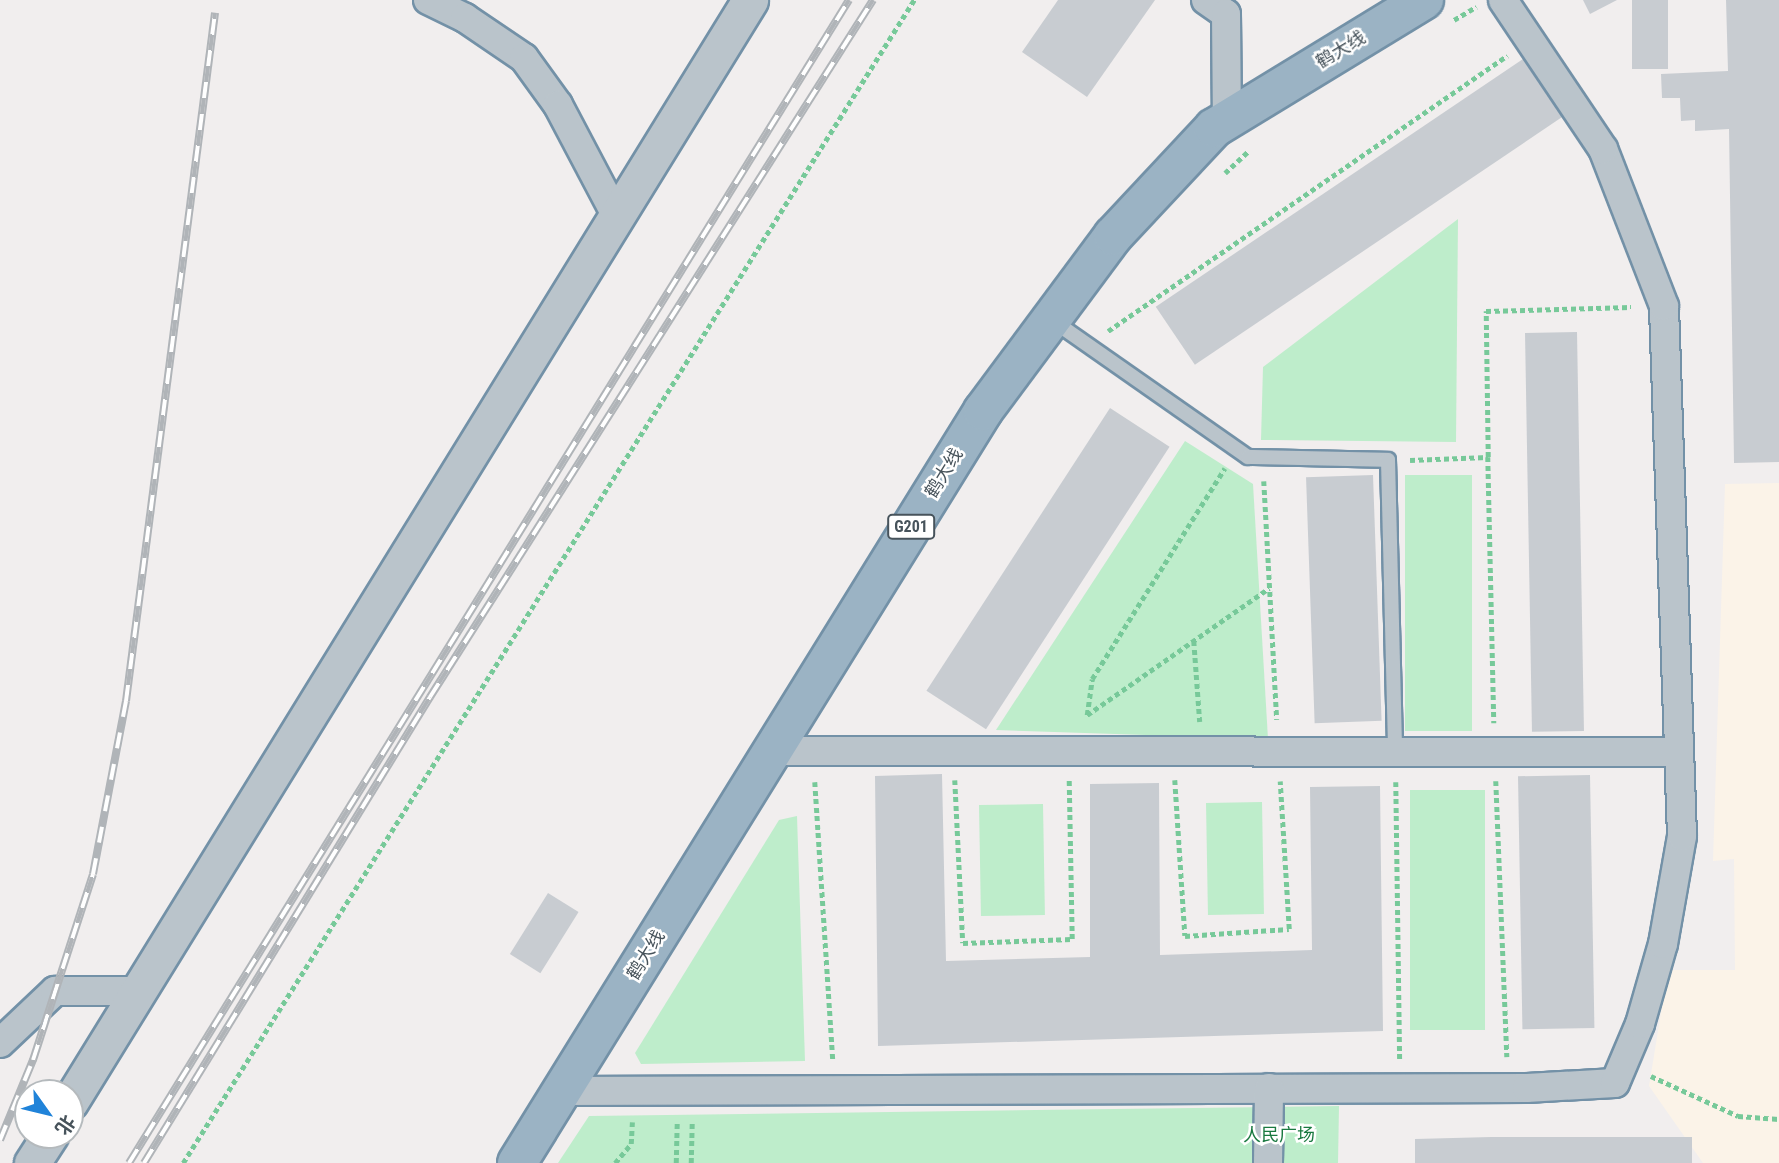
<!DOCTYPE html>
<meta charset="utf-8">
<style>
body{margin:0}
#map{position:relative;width:1779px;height:1163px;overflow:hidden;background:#f1eeee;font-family:"Roboto Condensed","Noto Sans SC",sans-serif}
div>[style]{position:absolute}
.commercial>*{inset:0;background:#fbf3e8}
.green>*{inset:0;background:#beedcb;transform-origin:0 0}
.building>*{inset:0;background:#c8ccd1;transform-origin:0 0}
.path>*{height:4.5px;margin-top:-2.25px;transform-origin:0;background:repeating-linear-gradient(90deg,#77c999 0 5px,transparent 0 8.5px)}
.roads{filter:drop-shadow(2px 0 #7391a7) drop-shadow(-2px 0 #7391a7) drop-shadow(0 2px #7391a7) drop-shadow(0 -2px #7391a7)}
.service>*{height:14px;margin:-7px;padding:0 7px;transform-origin:7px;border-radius:7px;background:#bac4cb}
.minor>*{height:28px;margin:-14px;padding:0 14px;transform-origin:14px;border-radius:14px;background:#bac4cb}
.tertiary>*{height:35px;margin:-17.5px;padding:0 17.5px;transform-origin:17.5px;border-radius:17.5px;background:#bac4cb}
.trunk>*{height:38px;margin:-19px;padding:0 19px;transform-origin:19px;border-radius:19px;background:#9bb3c4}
.rail>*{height:8px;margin-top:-4px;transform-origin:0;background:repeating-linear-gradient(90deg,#fff 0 16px,#b0b4b8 0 32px);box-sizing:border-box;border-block:2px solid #b0b4b8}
span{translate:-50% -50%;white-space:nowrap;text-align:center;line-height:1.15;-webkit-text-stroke:5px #fff;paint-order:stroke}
.shield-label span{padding:2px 5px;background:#fff;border:2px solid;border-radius:5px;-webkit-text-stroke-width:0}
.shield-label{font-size:16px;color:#47535b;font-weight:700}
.street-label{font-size:18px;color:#47535b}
.park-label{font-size:18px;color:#1a7940}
.north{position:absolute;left:14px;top:1079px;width:70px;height:70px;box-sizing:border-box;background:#fff;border:2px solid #b5babd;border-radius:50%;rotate:124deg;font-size:19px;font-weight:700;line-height:28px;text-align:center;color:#47535b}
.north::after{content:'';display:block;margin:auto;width:24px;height:32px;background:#2083d9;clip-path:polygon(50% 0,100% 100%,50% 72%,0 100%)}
</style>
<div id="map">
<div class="commercial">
<div style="clip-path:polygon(1779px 483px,1779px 1163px,1703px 1163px,1649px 1086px,1668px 970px,1735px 970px,1734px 859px,1713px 861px,1725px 484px)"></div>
</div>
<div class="green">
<div style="clip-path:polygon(1458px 219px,1456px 442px,1261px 440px,1263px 367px)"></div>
<div style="clip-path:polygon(1185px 441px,1253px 484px,1268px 739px,996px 730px)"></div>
<div style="left:1405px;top:475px;width:67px;height:256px"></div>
<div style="left:1410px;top:790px;width:75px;height:240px"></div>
<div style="left:1262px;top:802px;width:112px;height:56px;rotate:89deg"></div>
<div style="left:1043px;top:804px;width:111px;height:64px;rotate:89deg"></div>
<div style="clip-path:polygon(797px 816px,805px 1061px,641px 1064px,635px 1053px,779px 820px)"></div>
<div style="clip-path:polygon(1339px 1106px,1338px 1163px,558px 1163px,589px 1116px)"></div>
</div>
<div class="building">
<div style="clip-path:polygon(1058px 0,1155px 0,1087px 97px,1022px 52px)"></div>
<div style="clip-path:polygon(1583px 0,1617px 0,1590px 14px)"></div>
<div style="left:1632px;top:0;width:36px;height:69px"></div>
<div style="clip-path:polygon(1726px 0,1779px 0,1779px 462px,1734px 463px,1729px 129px,1695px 131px,1695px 120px,1681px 121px,1680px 98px,1662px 98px,1661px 74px,1728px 71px)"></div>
<div style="left:1523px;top:59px;width:70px;height:443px;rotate:56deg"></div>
<div style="left:1577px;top:332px;width:399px;height:52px;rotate:89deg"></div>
<div style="left:1110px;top:408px;width:71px;height:337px;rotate:33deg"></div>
<div style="left:1373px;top:475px;width:246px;height:67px;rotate:88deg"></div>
<div style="clip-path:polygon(942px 774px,946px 961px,1090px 957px,1090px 784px,1159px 783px,1160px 955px,1312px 950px,1310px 787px,1380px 786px,1383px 1031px,878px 1046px,875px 776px)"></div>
<div style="left:1590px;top:775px;width:253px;height:72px;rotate:89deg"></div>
<div style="left:548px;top:893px;width:36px;height:72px;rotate:32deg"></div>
<div style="clip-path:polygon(1491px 1137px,1692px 1137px,1692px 1163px,1415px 1163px,1415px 1139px)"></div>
</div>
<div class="path">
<div style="left:1454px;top:20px;width:26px;rotate:-31deg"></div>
<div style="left:1225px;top:173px;width:33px;rotate:-43deg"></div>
<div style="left:1108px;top:331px;width:485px;rotate:-34.6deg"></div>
<div style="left:1488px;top:457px;width:266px;rotate:88.7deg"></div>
<div style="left:1410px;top:460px;width:78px;rotate:-2.2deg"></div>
<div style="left:1488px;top:457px;width:146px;rotate:-90.8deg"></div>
<div style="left:1486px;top:311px;width:145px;rotate:-1.6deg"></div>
<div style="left:1264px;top:481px;width:239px;rotate:86.9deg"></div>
<div style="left:1194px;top:641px;width:81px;rotate:85.8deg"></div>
<div style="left:1087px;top:715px;width:36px;rotate:-82deg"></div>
<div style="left:1092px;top:679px;width:249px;rotate:-57.8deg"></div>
<div style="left:1087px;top:715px;width:222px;rotate:-34.9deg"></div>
<div style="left:955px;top:780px;width:163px;rotate:87.2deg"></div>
<div style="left:963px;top:943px;width:109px;rotate:-2.1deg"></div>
<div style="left:1072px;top:939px;width:160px;rotate:-91.1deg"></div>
<div style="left:1175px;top:780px;width:156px;rotate:86.3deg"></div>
<div style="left:1185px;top:936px;width:104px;rotate:-3.9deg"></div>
<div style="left:1289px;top:929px;width:148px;rotate:-93.5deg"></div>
<div style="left:1496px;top:781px;width:276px;rotate:87.7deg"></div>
<div style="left:815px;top:782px;width:279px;rotate:86.3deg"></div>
<div style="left:1396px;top:782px;width:278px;rotate:89.2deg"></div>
<div style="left:1651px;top:1076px;width:96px;rotate:24.7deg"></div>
<div style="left:1738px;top:1116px;width:41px;rotate:4.2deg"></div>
<div style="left:183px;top:1163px;width:1374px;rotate:-57.85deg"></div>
<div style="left:615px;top:1163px;width:25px;rotate:-50deg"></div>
<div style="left:631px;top:1144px;width:22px;rotate:-87deg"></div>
<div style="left:676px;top:1163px;width:41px;rotate:-88.6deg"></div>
<div style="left:691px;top:1163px;width:42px;rotate:-88.6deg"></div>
</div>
<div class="roads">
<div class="service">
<div style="left:1052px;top:320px;width:239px;rotate:35deg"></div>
<div style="left:1248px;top:457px;width:140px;rotate:1.2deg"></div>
<div style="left:1388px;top:460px;width:290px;rotate:88.6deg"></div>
</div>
<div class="minor">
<div style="left:428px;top:0;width:41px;rotate:25.9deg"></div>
<div style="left:465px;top:18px;width:71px;rotate:34.1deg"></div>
<div style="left:524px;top:58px;width:58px;rotate:54.1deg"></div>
<div style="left:558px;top:105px;width:129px;rotate:62.2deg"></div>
<div style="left:1206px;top:0;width:24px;rotate:35deg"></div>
<div style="left:1226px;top:14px;width:106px;rotate:89.5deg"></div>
<div style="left:772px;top:751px;width:907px;rotate:0.06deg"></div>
<div style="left:0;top:1043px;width:76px;rotate:-43.4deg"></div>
<div style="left:55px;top:991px;width:83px"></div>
<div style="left:562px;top:1091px;width:965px;rotate:-0.18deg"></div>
<div style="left:1527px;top:1088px;width:88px;rotate:-3.3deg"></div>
<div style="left:1615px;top:1083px;width:64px;rotate:-67deg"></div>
<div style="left:1640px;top:1024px;width:83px;rotate:-74deg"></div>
<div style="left:1663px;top:944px;width:110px;rotate:-80deg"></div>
<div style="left:1682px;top:836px;width:530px;rotate:-91.95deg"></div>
<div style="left:1664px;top:306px;width:168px;rotate:-111.2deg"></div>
<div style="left:1603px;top:149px;width:179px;rotate:-123.9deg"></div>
<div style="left:1268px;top:1163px;width:75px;rotate:-89.2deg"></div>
</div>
<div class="tertiary">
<div style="left:70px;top:1102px;width:1295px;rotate:-58.32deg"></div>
<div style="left:32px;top:1163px;width:33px;rotate:-57deg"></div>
</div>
<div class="trunk">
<div style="left:517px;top:1163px;width:885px;rotate:-58.21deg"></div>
<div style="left:983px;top:411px;width:218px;rotate:-53.4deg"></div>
<div style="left:1113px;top:236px;width:148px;rotate:-46.9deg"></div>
<div style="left:1214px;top:128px;width:246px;rotate:-31.4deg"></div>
</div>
</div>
<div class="rail">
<div style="left:0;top:1140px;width:87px;rotate:-67.6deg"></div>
<div style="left:33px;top:1060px;width:195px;rotate:-72.1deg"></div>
<div style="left:93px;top:874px;width:176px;rotate:-79.2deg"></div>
<div style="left:126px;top:701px;width:694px;rotate:-82.63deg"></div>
<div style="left:129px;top:1163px;width:1368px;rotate:-58.24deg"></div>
<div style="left:144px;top:1163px;width:547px;rotate:-58.46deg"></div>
<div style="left:430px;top:697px;width:826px;rotate:-57.56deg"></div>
</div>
<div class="shield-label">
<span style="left:911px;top:527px">G201</span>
</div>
<div class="street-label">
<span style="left:1341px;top:50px;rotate:-31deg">鹤大线</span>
<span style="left:944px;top:473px;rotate:-58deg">鹤大线</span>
<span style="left:646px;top:955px;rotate:-58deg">鹤大线</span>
</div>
<div class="park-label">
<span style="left:1279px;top:1135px">人民广场</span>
</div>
<div class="north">北</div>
</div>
